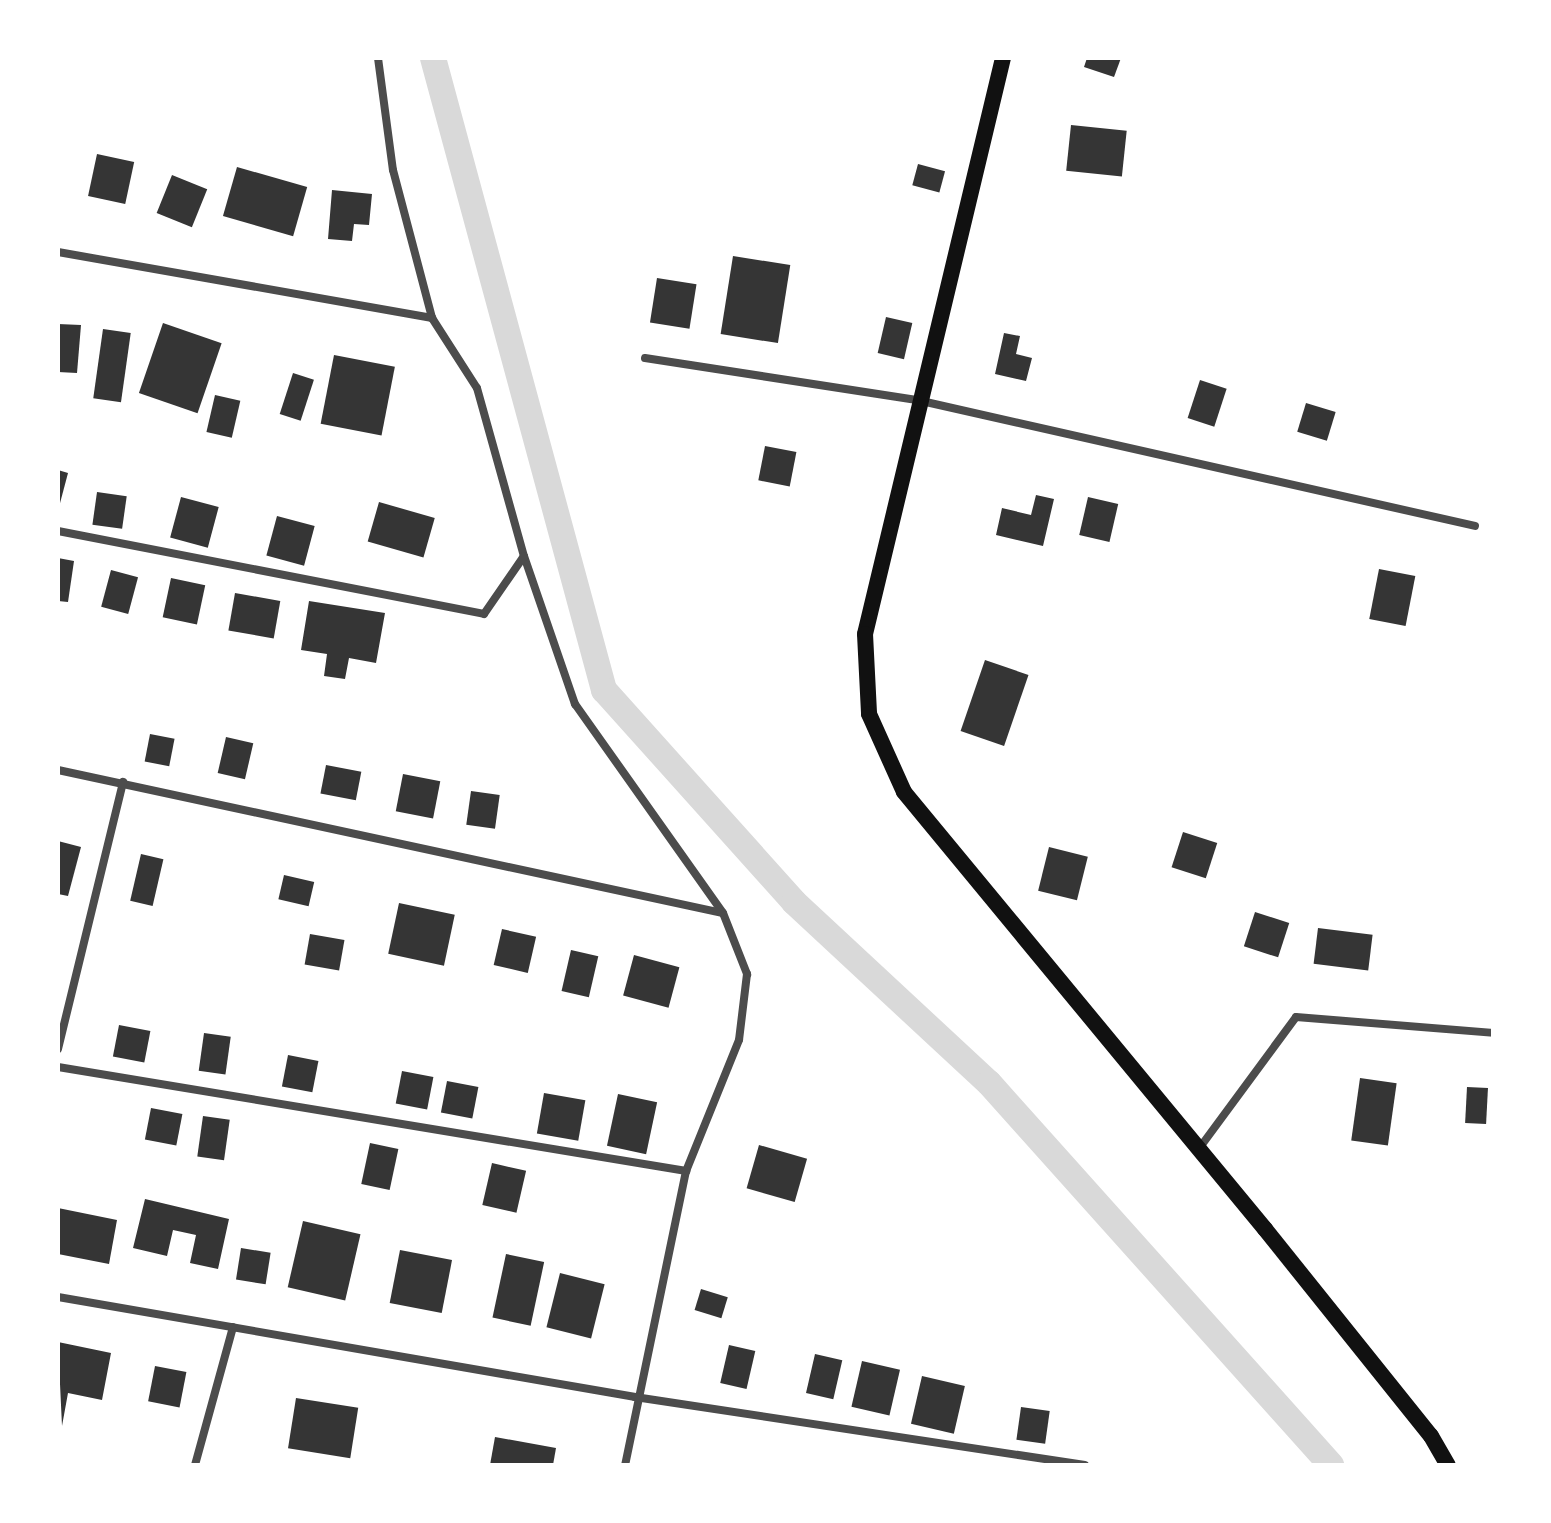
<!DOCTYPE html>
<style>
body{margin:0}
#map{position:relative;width:1551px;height:1523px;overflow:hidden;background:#fff;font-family:Montserrat,sans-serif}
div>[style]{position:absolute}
.canal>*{height:26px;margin:-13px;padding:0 13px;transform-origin:13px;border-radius:13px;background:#d9d9d9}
.building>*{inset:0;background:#353535;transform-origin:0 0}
.minor>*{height:8px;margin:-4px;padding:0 4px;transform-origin:4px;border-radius:4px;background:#4c4c4c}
.primary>*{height:16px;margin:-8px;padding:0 8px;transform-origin:8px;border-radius:8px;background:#111}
span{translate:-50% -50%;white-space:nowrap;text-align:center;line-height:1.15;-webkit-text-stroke:8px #fff;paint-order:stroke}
.frame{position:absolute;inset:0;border:60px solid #fff;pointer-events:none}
</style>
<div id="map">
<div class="canal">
<div style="left:433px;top:58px;width:655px;rotate:74.86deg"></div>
<div style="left:604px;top:690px;width:285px;rotate:48.1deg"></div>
<div style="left:794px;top:902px;width:266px;rotate:42.9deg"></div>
<div style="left:989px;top:1083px;width:513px;rotate:48.16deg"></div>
</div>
<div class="building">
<div style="clip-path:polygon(1087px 58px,1121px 58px,1114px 77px,1084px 67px)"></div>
<div style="left:1071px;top:125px;width:56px;height:46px;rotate:6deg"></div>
<div style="left:97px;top:154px;width:38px;height:43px;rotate:12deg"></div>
<div style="left:918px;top:164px;width:28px;height:22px;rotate:15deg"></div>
<div style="left:237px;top:167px;width:73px;height:51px;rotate:16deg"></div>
<div style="left:172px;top:175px;width:38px;height:41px;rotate:22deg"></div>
<div style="clip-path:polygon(332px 190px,372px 194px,369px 225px,354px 224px,352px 241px,328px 239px)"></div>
<div style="left:733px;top:256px;width:58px;height:79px;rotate:9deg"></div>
<div style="left:657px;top:278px;width:40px;height:45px;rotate:9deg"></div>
<div style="left:886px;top:317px;width:27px;height:37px;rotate:13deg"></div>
<div style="left:163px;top:323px;width:62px;height:74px;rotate:19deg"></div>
<div style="clip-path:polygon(58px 324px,81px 325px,77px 373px,58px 372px)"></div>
<div style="left:103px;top:329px;width:28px;height:70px;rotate:8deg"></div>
<div style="clip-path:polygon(1004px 333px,1020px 336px,1016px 354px,1032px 358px,1026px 381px,995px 374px)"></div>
<div style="left:334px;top:355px;width:62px;height:70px;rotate:11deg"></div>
<div style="left:293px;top:373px;width:22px;height:43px;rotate:18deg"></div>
<div style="left:1200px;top:380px;width:28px;height:40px;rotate:18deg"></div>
<div style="left:215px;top:395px;width:26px;height:38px;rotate:13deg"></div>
<div style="left:1306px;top:403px;width:31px;height:30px;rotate:17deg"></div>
<div style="left:765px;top:446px;width:32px;height:35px;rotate:11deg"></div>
<div style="clip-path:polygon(58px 470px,68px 473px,59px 507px,58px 507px)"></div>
<div style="left:97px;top:492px;width:30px;height:33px;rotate:8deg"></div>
<div style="clip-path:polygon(1036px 495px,1054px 499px,1043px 546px,996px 535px,1002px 508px,1031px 515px)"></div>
<div style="left:181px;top:497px;width:39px;height:42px;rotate:15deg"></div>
<div style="left:1088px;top:497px;width:31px;height:39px;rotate:13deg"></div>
<div style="left:379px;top:502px;width:58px;height:41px;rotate:16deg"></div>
<div style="left:277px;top:516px;width:39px;height:41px;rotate:15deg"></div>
<div style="clip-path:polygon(58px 558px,74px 561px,68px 602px,58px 601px)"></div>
<div style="left:1379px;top:569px;width:37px;height:51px;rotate:11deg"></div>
<div style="left:111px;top:570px;width:28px;height:38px;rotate:15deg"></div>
<div style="left:171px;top:578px;width:35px;height:40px;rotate:12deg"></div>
<div style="left:235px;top:593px;width:46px;height:38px;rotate:10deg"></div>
<div style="clip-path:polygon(309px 601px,385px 613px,376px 663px,349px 658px,345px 679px,324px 676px,327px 654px,301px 650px)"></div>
<div style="left:985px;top:660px;width:46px;height:75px;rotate:19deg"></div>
<div style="left:150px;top:734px;width:25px;height:28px;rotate:11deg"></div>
<div style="left:226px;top:737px;width:28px;height:37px;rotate:13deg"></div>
<div style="left:326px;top:765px;width:36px;height:29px;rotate:11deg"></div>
<div style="left:403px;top:774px;width:38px;height:38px;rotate:11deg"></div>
<div style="left:471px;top:791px;width:29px;height:34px;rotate:8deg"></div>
<div style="left:1183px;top:832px;width:36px;height:37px;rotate:18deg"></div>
<div style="clip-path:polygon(58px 841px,81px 847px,68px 896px,58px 894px)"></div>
<div style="left:1049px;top:847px;width:40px;height:45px;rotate:14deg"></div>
<div style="left:141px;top:854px;width:23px;height:48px;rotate:13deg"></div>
<div style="left:284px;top:875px;width:31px;height:25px;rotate:13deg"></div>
<div style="left:399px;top:903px;width:57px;height:52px;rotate:12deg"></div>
<div style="left:1255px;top:912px;width:36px;height:36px;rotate:18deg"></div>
<div style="left:1318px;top:928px;width:55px;height:36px;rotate:7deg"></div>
<div style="left:502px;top:929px;width:35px;height:37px;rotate:13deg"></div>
<div style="left:310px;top:934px;width:35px;height:31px;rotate:10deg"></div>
<div style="left:571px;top:950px;width:28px;height:42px;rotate:13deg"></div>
<div style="left:634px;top:955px;width:47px;height:42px;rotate:15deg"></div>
<div style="left:119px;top:1025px;width:32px;height:32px;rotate:11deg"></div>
<div style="left:204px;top:1033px;width:27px;height:38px;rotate:8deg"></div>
<div style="left:288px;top:1055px;width:31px;height:32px;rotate:11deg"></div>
<div style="left:402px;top:1071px;width:32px;height:33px;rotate:11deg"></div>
<div style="left:1360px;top:1078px;width:37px;height:63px;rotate:8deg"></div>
<div style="left:447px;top:1081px;width:32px;height:32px;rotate:11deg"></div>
<div style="left:1467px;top:1087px;width:21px;height:36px;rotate:3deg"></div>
<div style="left:544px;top:1093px;width:42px;height:41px;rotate:10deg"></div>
<div style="left:618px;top:1094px;width:40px;height:53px;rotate:12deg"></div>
<div style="left:151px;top:1108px;width:32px;height:32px;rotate:11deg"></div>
<div style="left:203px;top:1116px;width:27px;height:41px;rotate:8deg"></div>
<div style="left:370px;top:1143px;width:29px;height:42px;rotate:12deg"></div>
<div style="left:759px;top:1145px;width:50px;height:45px;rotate:16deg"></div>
<div style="left:492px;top:1163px;width:35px;height:43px;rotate:13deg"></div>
<div style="clip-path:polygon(145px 1199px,229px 1219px,218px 1269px,190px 1263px,196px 1235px,173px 1230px,167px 1256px,133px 1248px)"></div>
<div style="clip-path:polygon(58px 1208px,117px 1220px,109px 1264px,58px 1254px)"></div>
<div style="left:303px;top:1221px;width:59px;height:68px;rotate:13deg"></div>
<div style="left:241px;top:1248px;width:30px;height:32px;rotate:9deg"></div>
<div style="left:400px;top:1250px;width:53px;height:54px;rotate:11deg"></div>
<div style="left:506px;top:1254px;width:39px;height:65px;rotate:12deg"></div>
<div style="left:560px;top:1273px;width:46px;height:56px;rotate:14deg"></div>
<div style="left:701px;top:1289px;width:28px;height:22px;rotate:17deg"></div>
<div style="clip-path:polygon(58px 1342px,111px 1353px,102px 1400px,68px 1393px,62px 1426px)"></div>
<div style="left:729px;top:1345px;width:27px;height:39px;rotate:13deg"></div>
<div style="left:815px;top:1354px;width:28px;height:40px;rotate:13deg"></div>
<div style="left:862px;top:1361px;width:39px;height:47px;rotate:13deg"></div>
<div style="left:155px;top:1366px;width:32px;height:36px;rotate:11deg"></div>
<div style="left:922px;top:1376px;width:44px;height:49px;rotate:13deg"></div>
<div style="left:296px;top:1398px;width:63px;height:51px;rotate:9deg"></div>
<div style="left:1021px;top:1407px;width:29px;height:33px;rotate:8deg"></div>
<div style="clip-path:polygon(495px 1437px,556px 1448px,553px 1465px,490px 1465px)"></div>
</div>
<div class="minor">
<div style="left:378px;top:58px;width:113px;rotate:82.4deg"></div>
<div style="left:393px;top:170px;width:153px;rotate:75.2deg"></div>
<div style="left:432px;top:318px;width:83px;rotate:57.3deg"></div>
<div style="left:477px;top:388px;width:174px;rotate:74.4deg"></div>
<div style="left:524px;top:556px;width:157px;rotate:71deg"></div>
<div style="left:575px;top:704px;width:256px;rotate:54.7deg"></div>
<div style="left:723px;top:913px;width:66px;rotate:68.5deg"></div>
<div style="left:747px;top:974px;width:66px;rotate:96.9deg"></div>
<div style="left:739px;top:1040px;width:141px;rotate:112deg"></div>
<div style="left:686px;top:1171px;width:300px;rotate:101.7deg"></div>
<div style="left:58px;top:252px;width:380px;rotate:10deg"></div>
<div style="left:645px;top:358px;width:275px;rotate:8.8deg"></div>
<div style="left:917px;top:400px;width:572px;rotate:12.72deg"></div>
<div style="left:58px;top:531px;width:434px;rotate:11deg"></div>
<div style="left:484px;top:614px;width:70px;rotate:-55.4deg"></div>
<div style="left:58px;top:770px;width:679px;rotate:12.15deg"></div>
<div style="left:58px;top:1049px;width:275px;rotate:-76.3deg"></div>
<div style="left:58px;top:1067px;width:637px;rotate:9.4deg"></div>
<div style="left:1198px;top:1150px;width:165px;rotate:-53.6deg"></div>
<div style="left:1296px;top:1017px;width:198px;rotate:4.6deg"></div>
<div style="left:58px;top:1297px;width:586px;rotate:9.83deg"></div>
<div style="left:635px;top:1397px;width:455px;rotate:8.6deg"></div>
<div style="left:195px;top:1465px;width:143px;rotate:-74.6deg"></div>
</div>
<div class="primary">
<div style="left:1003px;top:58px;width:592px;rotate:103.47deg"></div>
<div style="left:865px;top:634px;width:80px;rotate:87.1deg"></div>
<div style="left:869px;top:714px;width:85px;rotate:65.8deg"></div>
<div style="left:904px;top:792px;width:567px;rotate:50.44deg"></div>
<div style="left:1265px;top:1229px;width:265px;rotate:51.3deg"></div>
<div style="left:1431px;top:1436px;width:34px;rotate:60deg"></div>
</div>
<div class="frame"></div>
</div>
